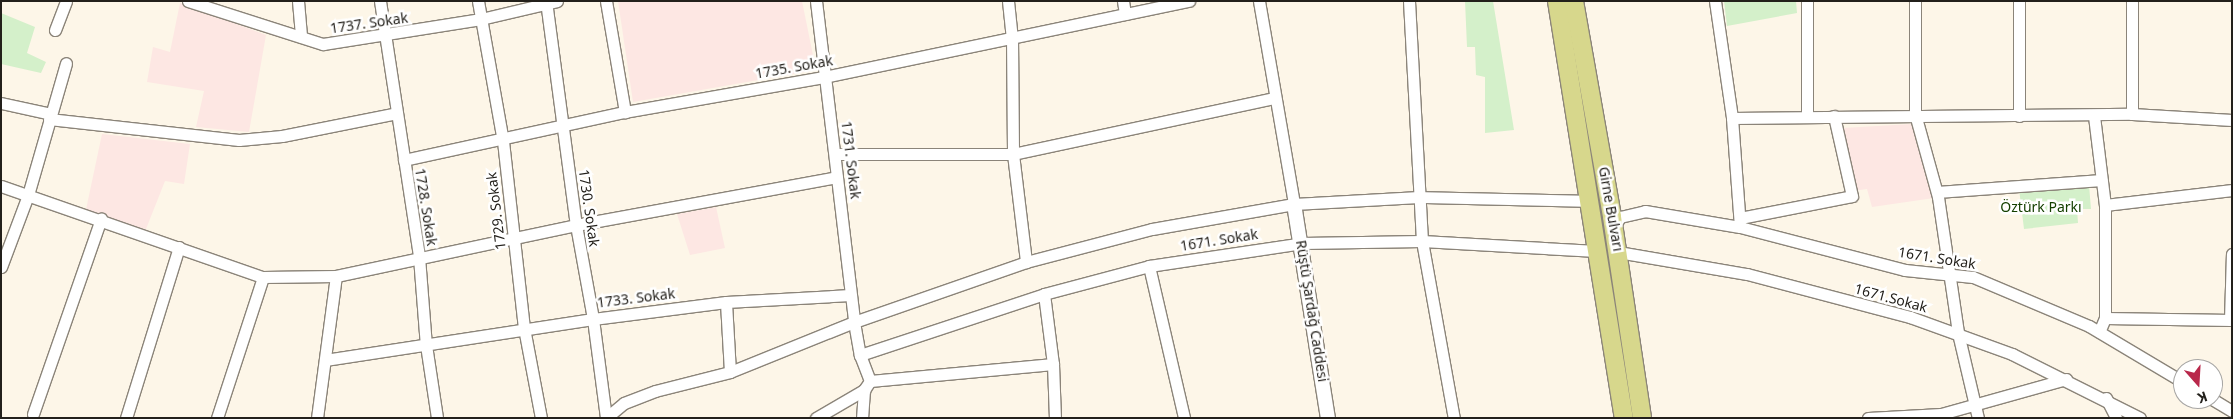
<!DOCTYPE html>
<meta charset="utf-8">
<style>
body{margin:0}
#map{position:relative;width:2233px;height:419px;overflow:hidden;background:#fdf6e8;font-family:"Noto Sans",sans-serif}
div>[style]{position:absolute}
.education>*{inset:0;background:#fde7e3}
.green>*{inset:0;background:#d4f0ca}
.roads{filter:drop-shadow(1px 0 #8b8479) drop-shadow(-1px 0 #8b8479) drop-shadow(0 1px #8b8479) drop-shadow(0 -1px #8b8479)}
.minor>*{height:11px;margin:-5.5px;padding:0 5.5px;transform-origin:5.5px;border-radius:5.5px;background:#fff}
.tertiary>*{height:14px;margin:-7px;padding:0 7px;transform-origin:7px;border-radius:7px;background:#fff}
.primary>*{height:18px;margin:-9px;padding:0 9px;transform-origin:9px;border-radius:9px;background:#d7d78c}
span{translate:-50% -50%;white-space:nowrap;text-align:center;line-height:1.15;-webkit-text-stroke:5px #fff;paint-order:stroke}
.street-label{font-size:14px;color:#23201b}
.park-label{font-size:14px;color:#154000}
.frame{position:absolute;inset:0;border:2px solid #23201b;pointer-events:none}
.north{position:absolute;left:2173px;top:359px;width:50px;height:50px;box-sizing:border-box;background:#fff;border:1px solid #a7a6a4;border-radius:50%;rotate:161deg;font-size:14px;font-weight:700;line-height:20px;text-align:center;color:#23201b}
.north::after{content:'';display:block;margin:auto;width:18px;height:22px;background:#b9284b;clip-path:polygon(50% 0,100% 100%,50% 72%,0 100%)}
</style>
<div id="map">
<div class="education">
<div style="clip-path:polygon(618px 1px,802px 1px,816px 70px,633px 102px)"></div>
<div style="clip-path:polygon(180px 3px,266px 35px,249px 132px,196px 127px,204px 91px,147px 82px,153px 47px,170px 52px)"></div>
<div style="clip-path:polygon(1912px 124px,1934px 198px,1872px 207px,1867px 189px,1853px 191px,1843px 128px)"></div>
<div style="clip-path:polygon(102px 134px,190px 144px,184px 184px,165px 181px,146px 229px,84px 219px)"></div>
<div style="clip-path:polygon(716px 207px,725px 248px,690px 255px,677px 214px)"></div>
</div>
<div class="green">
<div style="clip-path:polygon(1465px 1px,1493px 1px,1514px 130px,1485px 133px,1485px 77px,1476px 75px,1475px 47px,1467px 47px)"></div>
<div style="clip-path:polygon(1724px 1px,1796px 1px,1797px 13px,1727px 26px)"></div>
<div style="clip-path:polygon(1px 13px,35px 27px,27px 53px,46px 62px,41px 73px,1px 64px)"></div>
<div style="clip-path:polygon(2089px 185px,2091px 209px,2077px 209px,2078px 223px,2024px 229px,2019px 189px)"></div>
</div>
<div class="roads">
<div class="minor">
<div style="left:188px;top:1px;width:142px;rotate:17.7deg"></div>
<div style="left:323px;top:44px;width:160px;rotate:-9deg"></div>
<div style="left:481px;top:19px;width:78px;rotate:-13.3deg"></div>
<div style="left:298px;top:1px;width:36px;rotate:85deg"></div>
<div style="left:380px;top:1px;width:259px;rotate:81.3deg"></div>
<div style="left:419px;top:257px;width:88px;rotate:85.5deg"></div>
<div style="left:426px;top:345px;width:74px;rotate:81.4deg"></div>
<div style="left:478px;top:1px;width:142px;rotate:79.9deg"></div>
<div style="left:503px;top:141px;width:188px;rotate:83.6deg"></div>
<div style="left:524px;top:328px;width:92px;rotate:79.3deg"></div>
<div style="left:546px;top:1px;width:226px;rotate:82.4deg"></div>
<div style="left:576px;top:225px;width:96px;rotate:79.7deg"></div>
<div style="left:593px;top:319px;width:100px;rotate:82.5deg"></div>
<div style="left:606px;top:1px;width:113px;rotate:80.3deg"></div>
<div style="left:816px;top:1px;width:323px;rotate:83.2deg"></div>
<div style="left:854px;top:322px;width:34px;rotate:80deg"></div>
<div style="left:860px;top:355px;width:28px;rotate:69deg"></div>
<div style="left:870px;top:381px;width:11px;rotate:124deg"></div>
<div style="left:864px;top:390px;width:28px;rotate:94deg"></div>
<div style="left:1008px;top:1px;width:36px;rotate:84deg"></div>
<div style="left:1012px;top:37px;width:117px;rotate:89.5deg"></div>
<div style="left:1013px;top:154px;width:109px;rotate:83.1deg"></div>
<div style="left:1123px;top:1px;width:13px;rotate:81deg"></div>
<div style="left:1259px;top:1px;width:206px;rotate:80.2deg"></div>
<div style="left:1409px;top:1px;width:240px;rotate:86.9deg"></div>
<div style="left:1422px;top:241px;width:180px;rotate:79.8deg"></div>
<div style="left:1715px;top:1px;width:118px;rotate:81.7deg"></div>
<div style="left:1732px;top:118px;width:109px;rotate:85.8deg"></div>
<div style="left:1915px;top:1px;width:113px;rotate:90deg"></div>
<div style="left:1915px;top:114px;width:86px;rotate:74.5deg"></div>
<div style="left:1938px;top:197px;width:137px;rotate:81.6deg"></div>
<div style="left:1958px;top:333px;width:87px;rotate:76.8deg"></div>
<div style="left:2019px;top:1px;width:115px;rotate:90deg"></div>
<div style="left:2132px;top:1px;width:113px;rotate:90deg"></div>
<div style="left:55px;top:30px;width:31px;rotate:-69deg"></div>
<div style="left:1px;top:103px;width:51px;rotate:12.4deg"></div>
<div style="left:2094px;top:116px;width:90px;rotate:83deg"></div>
<div style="left:2105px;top:205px;width:113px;rotate:90deg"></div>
<div style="left:2105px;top:318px;width:15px;rotate:113deg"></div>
<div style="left:1807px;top:117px;width:116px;rotate:-90deg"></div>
<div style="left:1732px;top:118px;width:400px;rotate:-0.6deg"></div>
<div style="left:2132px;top:114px;width:100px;rotate:3.4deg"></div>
<div style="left:49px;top:119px;width:191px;rotate:6.3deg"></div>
<div style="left:239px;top:140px;width:43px;rotate:-5.3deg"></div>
<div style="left:282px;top:136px;width:117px;rotate:-11.3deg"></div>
<div style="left:836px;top:154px;width:177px"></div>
<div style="left:1013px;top:154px;width:268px;rotate:-12.1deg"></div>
<div style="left:404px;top:160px;width:226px;rotate:-12.3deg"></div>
<div style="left:625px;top:112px;width:202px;rotate:-10deg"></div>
<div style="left:824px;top:77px;width:373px;rotate:-11.8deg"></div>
<div style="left:1px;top:186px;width:277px;rotate:19.2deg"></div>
<div style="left:263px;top:277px;width:73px;rotate:-0.8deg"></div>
<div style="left:336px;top:276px;width:245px;rotate:-12deg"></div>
<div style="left:576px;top:225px;width:265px;rotate:-10.4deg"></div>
<div style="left:1937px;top:192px;width:165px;rotate:-4.2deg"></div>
<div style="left:2105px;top:205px;width:128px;rotate:-6.7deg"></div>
<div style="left:1740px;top:218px;width:114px;rotate:-11.1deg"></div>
<div style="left:1852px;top:196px;width:82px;rotate:-102.7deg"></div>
<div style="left:1614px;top:227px;width:12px;rotate:-59deg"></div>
<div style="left:1620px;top:217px;width:26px;rotate:-13deg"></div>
<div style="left:1645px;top:211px;width:96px;rotate:9.6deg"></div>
<div style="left:1740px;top:227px;width:171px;rotate:14.6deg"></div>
<div style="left:1905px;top:270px;width:68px;rotate:5.9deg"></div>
<div style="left:1973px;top:277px;width:126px;rotate:22.9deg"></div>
<div style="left:2089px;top:326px;width:109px;rotate:30.8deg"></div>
<div style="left:1618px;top:252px;width:131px;rotate:9.7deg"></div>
<div style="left:1747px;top:274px;width:169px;rotate:14.8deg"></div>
<div style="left:1910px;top:317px;width:109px;rotate:19.9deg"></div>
<div style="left:2012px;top:354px;width:143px;rotate:26.6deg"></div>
<div style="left:1149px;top:266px;width:156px;rotate:77deg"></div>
<div style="left:1px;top:267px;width:77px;rotate:-69.4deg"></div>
<div style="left:28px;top:195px;width:137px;rotate:-73.9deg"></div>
<div style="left:1044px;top:294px;width:71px;rotate:82.7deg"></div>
<div style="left:1053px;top:364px;width:54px;rotate:87.9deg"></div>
<div style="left:2105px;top:318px;width:127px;rotate:0.9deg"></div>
<div style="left:2230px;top:320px;width:66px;rotate:-88.3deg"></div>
<div style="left:860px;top:355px;width:194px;rotate:-18.3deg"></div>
<div style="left:1044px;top:294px;width:109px;rotate:-14.9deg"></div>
<div style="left:1149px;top:266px;width:155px;rotate:-8.5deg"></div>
<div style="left:1302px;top:243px;width:120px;rotate:-1deg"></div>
<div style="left:1422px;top:241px;width:175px;rotate:3.3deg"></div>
<div style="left:325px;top:360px;width:271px;rotate:-8.7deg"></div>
<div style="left:593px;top:319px;width:134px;rotate:-7.3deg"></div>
<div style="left:726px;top:302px;width:124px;rotate:-3.2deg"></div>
<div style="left:730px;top:372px;width:134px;rotate:-22deg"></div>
<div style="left:854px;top:322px;width:182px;rotate:-19.2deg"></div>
<div style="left:1026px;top:262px;width:130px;rotate:-14.7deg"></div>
<div style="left:1152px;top:229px;width:144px;rotate:-10deg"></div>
<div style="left:1294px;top:204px;width:125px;rotate:-3.2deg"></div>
<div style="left:1419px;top:197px;width:170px;rotate:1.3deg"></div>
<div style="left:870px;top:381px;width:184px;rotate:-5.3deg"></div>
<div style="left:2106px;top:398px;width:22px;rotate:63deg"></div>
<div style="left:2212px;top:399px;width:23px;rotate:31deg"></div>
<div style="left:33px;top:414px;width:207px;rotate:-70.8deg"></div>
<div style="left:126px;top:418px;width:179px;rotate:-72.8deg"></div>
<div style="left:217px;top:418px;width:148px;rotate:-71.9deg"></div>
<div style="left:317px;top:418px;width:143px;rotate:-82.4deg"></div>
<div style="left:606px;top:418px;width:23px;rotate:-40deg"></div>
<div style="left:624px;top:403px;width:33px;rotate:-21deg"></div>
<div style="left:655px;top:391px;width:77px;rotate:-14.2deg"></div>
<div style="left:730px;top:372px;width:70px;rotate:-93.3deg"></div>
<div style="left:816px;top:418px;width:56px;rotate:-30.3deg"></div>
<div style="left:1868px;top:418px;width:73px;rotate:-3.1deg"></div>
<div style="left:1941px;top:414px;width:130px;rotate:-15.6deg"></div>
</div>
<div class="tertiary">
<div style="left:1294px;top:204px;width:217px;rotate:81deg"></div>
</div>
<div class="primary">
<div style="left:1557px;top:1px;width:422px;rotate:80.9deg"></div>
<div style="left:1574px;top:1px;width:219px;rotate:80deg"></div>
<div style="left:1612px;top:217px;width:203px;rotate:81.5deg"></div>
</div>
</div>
<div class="street-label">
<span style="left:369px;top:23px;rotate:-8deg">1737. Sokak</span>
<span style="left:794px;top:67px;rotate:-10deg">1735. Sokak</span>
<span style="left:851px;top:160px;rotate:83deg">1731. Sokak</span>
<span style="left:426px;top:207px;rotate:81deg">1728. Sokak</span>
<span style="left:589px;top:208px;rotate:82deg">1730. Sokak</span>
<span style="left:1611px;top:209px;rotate:80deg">Girne Bulvarı</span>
<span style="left:496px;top:211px;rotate:-97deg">1729. Sokak</span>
<span style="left:1219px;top:240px;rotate:-9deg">1671. Sokak</span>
<span style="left:1937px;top:258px;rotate:9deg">1671. Sokak</span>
<span style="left:636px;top:298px;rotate:-7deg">1733. Sokak</span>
<span style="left:1891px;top:298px;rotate:15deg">1671.Sokak</span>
<span style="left:1312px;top:311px;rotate:81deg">Rüştü Şardağ Caddesi</span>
</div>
<div class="park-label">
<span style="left:2041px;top:207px">Öztürk Parkı</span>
</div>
<div class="frame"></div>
<div class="north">K</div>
</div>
